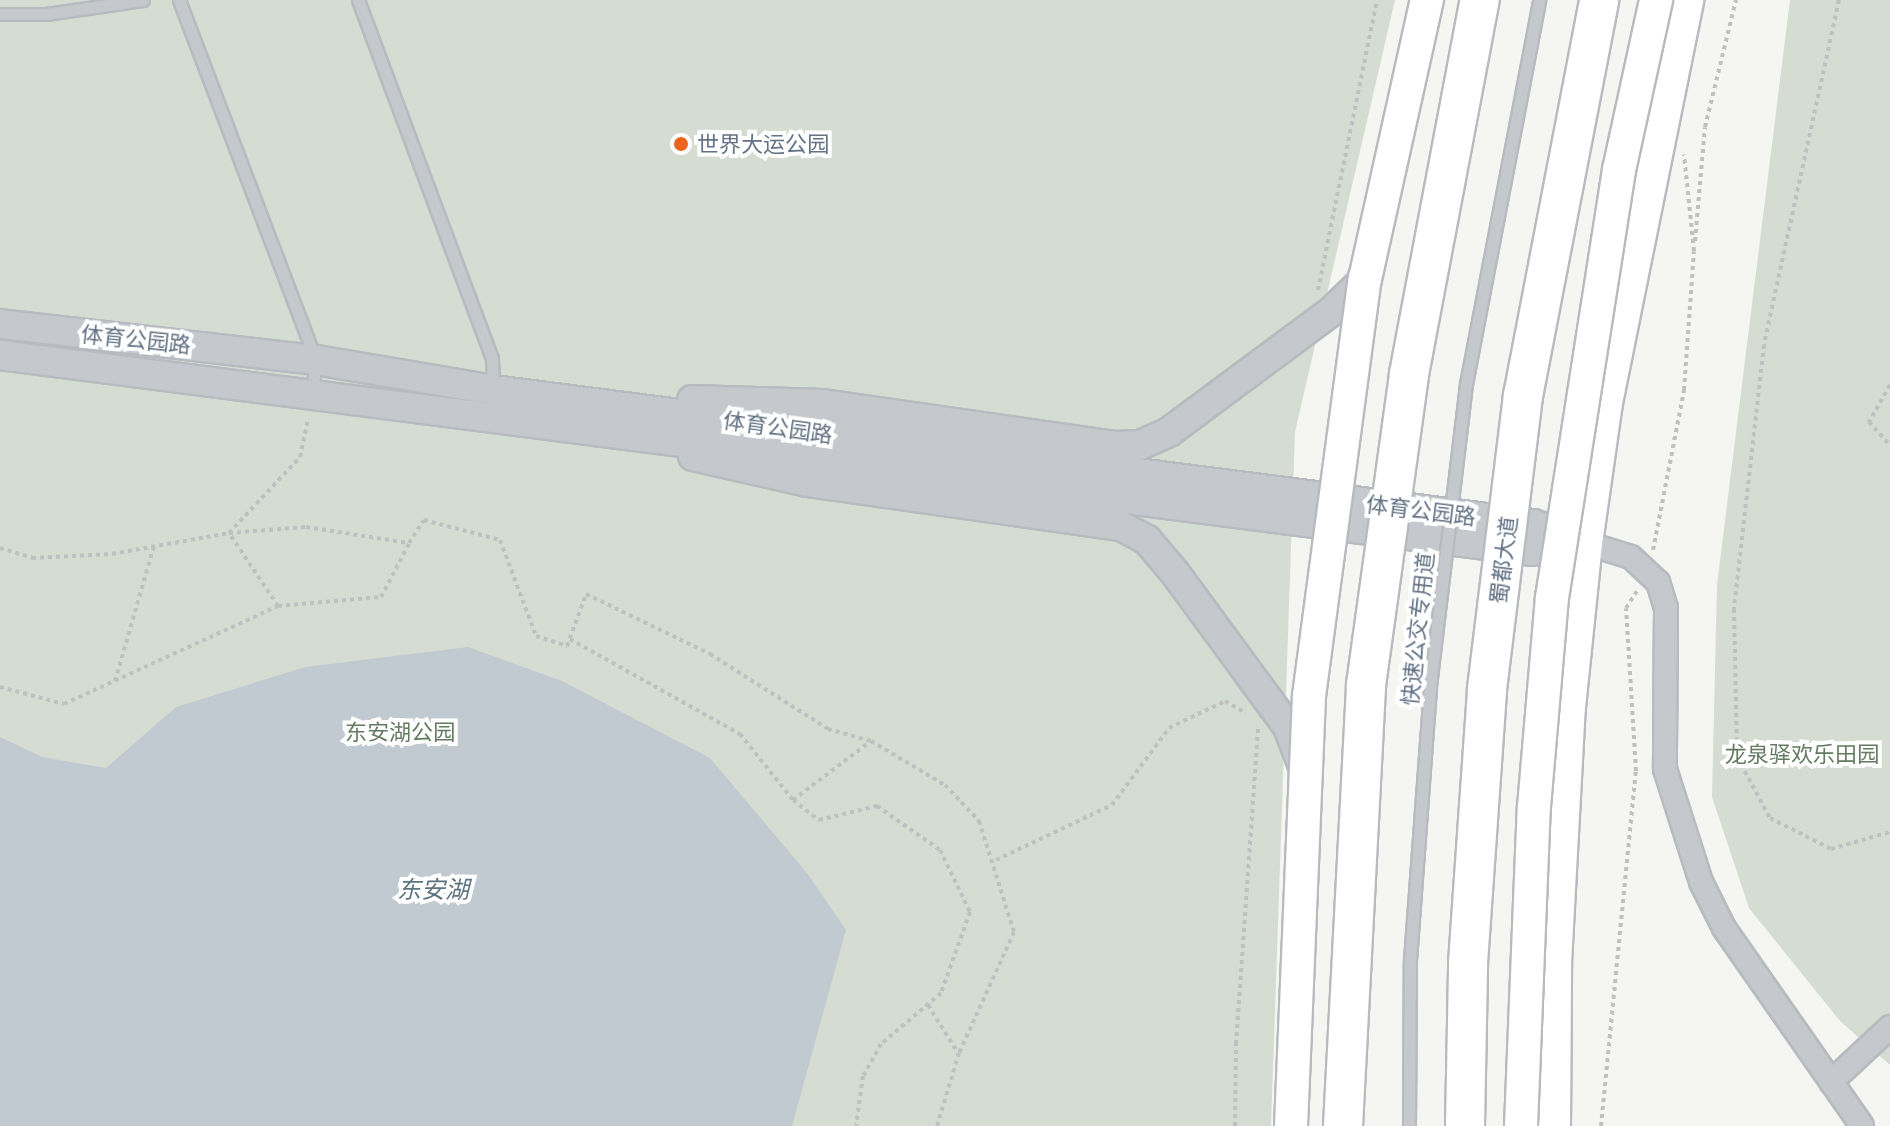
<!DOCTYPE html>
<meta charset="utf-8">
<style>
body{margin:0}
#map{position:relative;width:1890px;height:1126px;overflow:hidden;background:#f5f6f1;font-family:"IBM Plex Sans","Noto Sans SC",sans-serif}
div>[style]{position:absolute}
.green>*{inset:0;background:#d5ddd2}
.water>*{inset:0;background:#c1cad0}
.path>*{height:4px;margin-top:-2px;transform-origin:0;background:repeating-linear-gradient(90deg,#bfc0c2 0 4px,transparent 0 8px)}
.roads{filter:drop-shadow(2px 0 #b7bbc0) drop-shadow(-2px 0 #b7bbc0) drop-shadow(0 2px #b7bbc0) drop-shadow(0 -2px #b7bbc0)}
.service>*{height:11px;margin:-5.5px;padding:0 5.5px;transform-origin:5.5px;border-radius:5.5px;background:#c5c8cc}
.minor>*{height:22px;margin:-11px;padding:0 11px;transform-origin:11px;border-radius:11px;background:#c5c8cc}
.tertiary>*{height:28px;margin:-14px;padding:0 14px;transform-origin:14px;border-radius:14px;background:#c5c8cc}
.secondary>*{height:32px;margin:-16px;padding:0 16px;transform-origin:16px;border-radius:16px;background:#fff}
.bridges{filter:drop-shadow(2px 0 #b7bbc0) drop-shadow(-2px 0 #b7bbc0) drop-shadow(0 2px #b7bbc0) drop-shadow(0 -2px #b7bbc0)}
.service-bridge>*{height:11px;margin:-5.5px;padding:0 5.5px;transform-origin:5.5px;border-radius:5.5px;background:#c5c8cc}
.secondary-bridge>*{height:32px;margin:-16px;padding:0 16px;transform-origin:16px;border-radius:16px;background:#fff}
.trunk-bridge>*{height:38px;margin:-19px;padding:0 19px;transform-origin:19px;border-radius:19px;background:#fff}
.dots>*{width:22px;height:22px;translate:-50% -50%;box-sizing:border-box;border:4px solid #fff;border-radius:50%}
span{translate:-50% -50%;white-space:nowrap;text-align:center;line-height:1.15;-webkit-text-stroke:8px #fff;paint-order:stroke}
.poi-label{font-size:22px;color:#637284}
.left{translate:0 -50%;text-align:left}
.street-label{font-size:22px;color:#637284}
.park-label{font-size:22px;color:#647b62}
.water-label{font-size:24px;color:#5f7481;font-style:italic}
</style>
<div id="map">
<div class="green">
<div style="clip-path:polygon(0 0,1395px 0,1295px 432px,1271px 1126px,0 1126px)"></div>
<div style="clip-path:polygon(1790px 0,1890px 0,1890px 1065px,1840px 1021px,1749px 908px,1712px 797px,1717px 585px)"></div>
</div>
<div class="water">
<div style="clip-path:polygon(468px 647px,562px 681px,710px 758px,807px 873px,846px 930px,792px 1126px,0 1126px,0 737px,42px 757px,106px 768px,176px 707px,305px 667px)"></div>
</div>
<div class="path">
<div style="left:1839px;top:0;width:353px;rotate:102.3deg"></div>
<div style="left:1764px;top:345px;width:266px;rotate:96.5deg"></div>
<div style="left:1734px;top:609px;width:148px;rotate:88.8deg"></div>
<div style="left:1737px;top:757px;width:69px;rotate:61.6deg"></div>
<div style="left:1770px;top:818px;width:68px;rotate:26.9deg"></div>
<div style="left:1831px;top:849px;width:61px;rotate:-16.1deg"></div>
<div style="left:1695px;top:241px;width:114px;rotate:-85deg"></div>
<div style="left:1705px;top:127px;width:131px;rotate:-76.3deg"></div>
<div style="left:1318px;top:290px;width:296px;rotate:-78.5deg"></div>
<div style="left:1890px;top:385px;width:43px;rotate:119.6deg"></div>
<div style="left:1869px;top:422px;width:31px;rotate:48deg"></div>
<div style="left:0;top:548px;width:34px;rotate:17deg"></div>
<div style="left:32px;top:558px;width:80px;rotate:-2.9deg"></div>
<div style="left:112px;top:554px;width:119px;rotate:-10.2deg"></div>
<div style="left:229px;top:533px;width:77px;rotate:-4.5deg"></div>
<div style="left:306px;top:527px;width:104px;rotate:8.8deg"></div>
<div style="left:409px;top:543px;width:27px;rotate:-57deg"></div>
<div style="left:424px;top:520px;width:79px;rotate:14.7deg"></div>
<div style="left:500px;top:540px;width:103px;rotate:69.4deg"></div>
<div style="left:536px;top:636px;width:33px;rotate:18deg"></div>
<div style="left:567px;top:646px;width:55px;rotate:-69.9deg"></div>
<div style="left:586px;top:594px;width:138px;rotate:25.8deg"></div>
<div style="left:710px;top:654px;width:140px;rotate:32.4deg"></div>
<div style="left:828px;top:729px;width:45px;rotate:15.6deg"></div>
<div style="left:871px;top:741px;width:86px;rotate:30.7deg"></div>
<div style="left:945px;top:785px;width:50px;rotate:46.6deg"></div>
<div style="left:979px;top:821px;width:116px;rotate:72.5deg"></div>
<div style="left:1014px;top:932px;width:133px;rotate:114.4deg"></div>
<div style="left:959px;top:1053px;width:76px;rotate:106.8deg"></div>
<div style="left:1653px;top:550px;width:163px;rotate:-79deg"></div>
<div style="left:1684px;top:390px;width:139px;rotate:-85.9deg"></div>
<div style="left:1694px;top:251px;width:97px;rotate:-95.9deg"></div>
<div style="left:278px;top:606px;width:88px;rotate:-123.9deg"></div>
<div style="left:229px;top:533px;width:104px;rotate:-46.9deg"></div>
<div style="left:300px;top:457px;width:39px;rotate:-78deg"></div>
<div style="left:570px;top:639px;width:195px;rotate:29.2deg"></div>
<div style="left:740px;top:734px;width:85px;rotate:51.2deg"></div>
<div style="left:793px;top:800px;width:33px;rotate:38deg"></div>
<div style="left:819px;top:820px;width:60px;rotate:-13.6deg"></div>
<div style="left:877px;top:806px;width:77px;rotate:34.9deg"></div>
<div style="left:940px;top:850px;width:69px;rotate:64.2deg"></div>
<div style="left:970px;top:912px;width:86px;rotate:109.7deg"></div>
<div style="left:941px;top:993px;width:79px;rotate:139.6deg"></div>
<div style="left:881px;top:1044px;width:37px;rotate:119deg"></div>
<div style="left:863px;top:1076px;width:50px;rotate:98deg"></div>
<div style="left:115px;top:681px;width:141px;rotate:-73.9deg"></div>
<div style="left:0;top:687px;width:66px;rotate:14.9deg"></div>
<div style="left:64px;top:704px;width:235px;rotate:-24.6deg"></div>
<div style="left:278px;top:606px;width:103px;rotate:-5deg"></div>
<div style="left:381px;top:597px;width:60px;rotate:-62.2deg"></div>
<div style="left:793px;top:800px;width:98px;rotate:-37.1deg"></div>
<div style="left:996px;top:860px;width:128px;rotate:-25.4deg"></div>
<div style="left:1112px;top:805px;width:96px;rotate:-53.5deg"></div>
<div style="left:1169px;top:728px;width:62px;rotate:-25.7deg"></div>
<div style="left:1225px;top:701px;width:24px;rotate:30deg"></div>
<div style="left:928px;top:1005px;width:57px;rotate:58deg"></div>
<div style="left:1235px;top:1126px;width:82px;rotate:-89.3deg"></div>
<div style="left:1236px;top:1044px;width:316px;rotate:-86deg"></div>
<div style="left:1601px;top:1126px;width:357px;rotate:-84.4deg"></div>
<div style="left:1636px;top:771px;width:163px;rotate:-93.5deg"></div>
<div style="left:1626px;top:608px;width:20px;rotate:-57deg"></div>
</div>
<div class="roads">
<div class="service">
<div style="left:179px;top:0;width:385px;rotate:69.2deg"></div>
<div style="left:316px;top:360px;width:34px;rotate:97deg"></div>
<div style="left:358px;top:0;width:382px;rotate:69.5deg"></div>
<div style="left:492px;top:358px;width:29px;rotate:88deg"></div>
<div style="left:0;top:14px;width:46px"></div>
<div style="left:46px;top:14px;width:98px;rotate:-8.2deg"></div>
</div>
<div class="minor">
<div style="left:1586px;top:543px;width:47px;rotate:17.3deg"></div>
<div style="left:1631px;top:557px;width:37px;rotate:43deg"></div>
<div style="left:1658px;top:582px;width:27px;rotate:73deg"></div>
<div style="left:1666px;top:608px;width:161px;rotate:90.4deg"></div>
<div style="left:1665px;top:769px;width:119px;rotate:72.3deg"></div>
<div style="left:1701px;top:882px;width:51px;rotate:63.4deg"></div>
<div style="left:1724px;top:928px;width:241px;rotate:55.1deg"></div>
<div style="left:1831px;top:1082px;width:81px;rotate:-43deg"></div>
</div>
<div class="tertiary">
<div style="left:0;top:324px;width:318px;rotate:6.5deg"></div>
<div style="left:316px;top:360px;width:180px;rotate:9.6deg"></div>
<div style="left:493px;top:390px;width:1049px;rotate:7.34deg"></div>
<div style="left:1533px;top:524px;width:52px;rotate:19.1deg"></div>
<div style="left:0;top:355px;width:1544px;rotate:7.29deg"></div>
<div style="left:1532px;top:551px;width:50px;rotate:-8deg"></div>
<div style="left:692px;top:400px;width:131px;rotate:1.7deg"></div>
<div style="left:823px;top:404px;width:294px;rotate:8.2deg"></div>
<div style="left:1114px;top:446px;width:26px;rotate:-2deg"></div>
<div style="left:1140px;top:445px;width:32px;rotate:-24deg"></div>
<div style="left:1169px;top:432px;width:204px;rotate:-36.6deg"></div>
<div style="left:1333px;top:310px;width:45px;rotate:-44.1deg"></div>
<div style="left:693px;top:456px;width:117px;rotate:12.8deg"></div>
<div style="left:807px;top:482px;width:317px;rotate:8deg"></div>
<div style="left:1121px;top:526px;width:30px;rotate:28deg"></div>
<div style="left:1147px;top:540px;width:43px;rotate:49.7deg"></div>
<div style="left:1175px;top:573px;width:191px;rotate:53.7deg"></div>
<div style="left:1288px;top:727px;width:42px;rotate:69deg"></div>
</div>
<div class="secondary">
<div style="left:1554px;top:1126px;width:163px;rotate:-89.6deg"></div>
<div style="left:1555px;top:963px;width:256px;rotate:-86.9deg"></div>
<div style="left:1569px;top:707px;width:165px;rotate:-84.1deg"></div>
<div style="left:1586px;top:543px;width:141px;rotate:-81.9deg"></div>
<div style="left:1606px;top:403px;width:411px;rotate:-78.6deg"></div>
</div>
</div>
<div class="bridges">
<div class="service-bridge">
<div style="left:1409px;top:1126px;width:166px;rotate:-89.7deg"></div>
<div style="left:1410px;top:960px;width:275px;rotate:-85.8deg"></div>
<div style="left:1430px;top:686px;width:304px;rotate:-83.2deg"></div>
<div style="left:1466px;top:384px;width:391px;rotate:-79.2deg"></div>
</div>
<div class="secondary-bridge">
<div style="left:1291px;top:1126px;width:430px;rotate:-87.6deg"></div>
<div style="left:1309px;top:696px;width:421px;rotate:-82.4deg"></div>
<div style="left:1365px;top:279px;width:286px;rotate:-77.5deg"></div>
<div style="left:1521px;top:1126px;width:319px;rotate:-87.7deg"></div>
<div style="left:1534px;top:807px;width:210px;rotate:-85.1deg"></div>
<div style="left:1552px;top:598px;width:433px;rotate:-81.1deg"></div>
<div style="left:1619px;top:170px;width:174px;rotate:-77.7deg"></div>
</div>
<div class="trunk-bridge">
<div style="left:1343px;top:1126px;width:442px;rotate:-87deg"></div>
<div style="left:1366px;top:685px;width:314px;rotate:-82.1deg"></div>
<div style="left:1409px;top:374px;width:381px;rotate:-79.3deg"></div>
<div style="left:1465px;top:1126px;width:163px;rotate:-88.9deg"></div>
<div style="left:1468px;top:963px;width:275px;rotate:-86deg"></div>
<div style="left:1487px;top:689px;width:295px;rotate:-83deg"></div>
<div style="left:1523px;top:396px;width:403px;rotate:-79.1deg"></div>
</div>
</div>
<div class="dots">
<div style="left:681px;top:144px;background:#ec631b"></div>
</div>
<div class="poi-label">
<span class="left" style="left:697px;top:144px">世界大运公园</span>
</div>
<div class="street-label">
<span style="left:136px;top:339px;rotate:6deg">体育公园路</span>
<span style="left:778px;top:427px;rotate:8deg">体育公园路</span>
<span style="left:1421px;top:510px;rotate:7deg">体育公园路</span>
<span style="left:1503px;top:560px;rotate:-83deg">蜀都大道</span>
<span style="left:1417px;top:629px;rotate:-84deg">快速公交专用道</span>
</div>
<div class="park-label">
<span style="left:400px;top:732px">东安湖公园</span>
<span style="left:1802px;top:754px">龙泉驿欢乐田园</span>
</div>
<div class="water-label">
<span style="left:433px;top:890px">东安湖</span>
</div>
</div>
